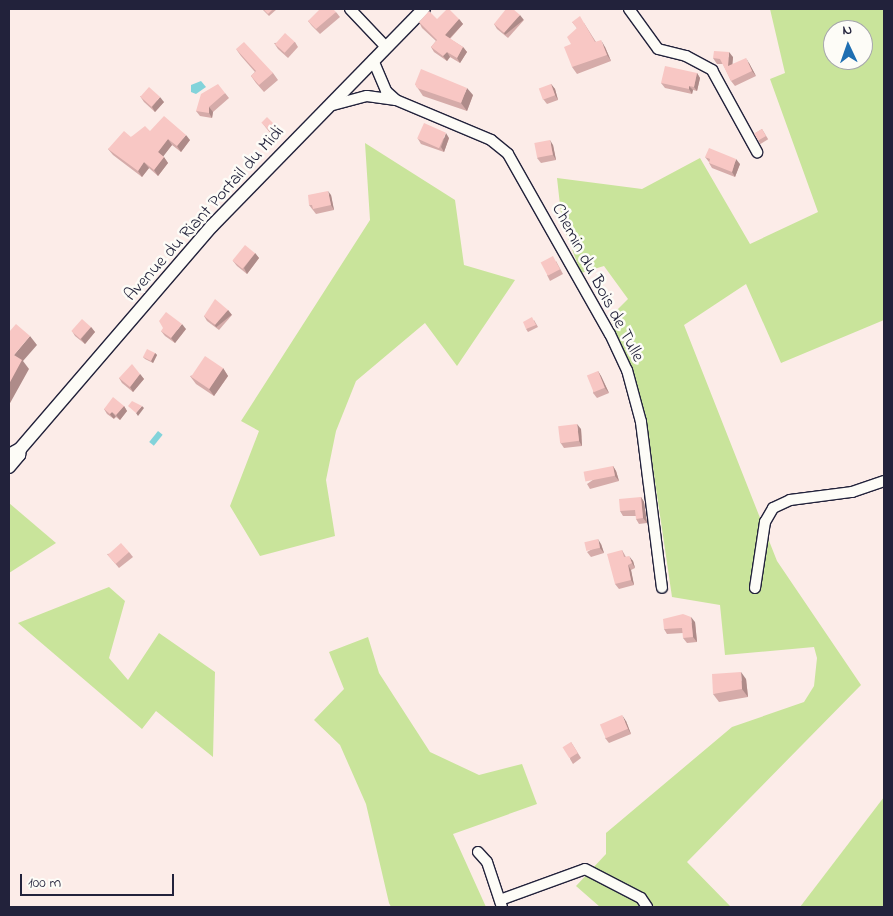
<!DOCTYPE html>
<style>
body{margin:0}
#map{position:relative;width:893px;height:916px;overflow:hidden;background:#fcece8;font-family:"Indie Flower",sans-serif}
div>[style]{position:absolute}
.green>*{inset:0;background:#c9e49b}
.water>*{inset:0;background:#82d3da;transform-origin:0 0}
.roads{filter:drop-shadow(1px 0 #22223b) drop-shadow(-1px 0 #22223b) drop-shadow(0 1px #22223b) drop-shadow(0 -1px #22223b)}
.minor>*{height:10px;margin:-5px;padding:0 5px;transform-origin:5px;border-radius:5px;background:#fdfcf7}
.major>*{height:12px;margin:-6px;padding:0 6px;transform-origin:6px;border-radius:6px;background:#fdfcf7}
.wall>*{inset:0;background:#d5aba9;transform-origin:0 0}
.shaded-wall>*{inset:0;background:#ae8b89;transform-origin:0 0}
.building>*{inset:0;background:#f8c7c4;transform-origin:0 0}
span{translate:-50% -50%;white-space:nowrap;text-align:center;line-height:1.15;-webkit-text-stroke:5px #fdfcf7;paint-order:stroke}
.street-label{font-size:18px;color:#22223b}
.frame{position:absolute;inset:0;border:10px solid #22223b;pointer-events:none}
.north{position:absolute;left:823px;top:20px;width:50px;height:50px;box-sizing:border-box;background:#fdfcf7;border:1px solid #a5a5ac;border-radius:50%;rotate:357deg;font-size:14px;font-weight:700;line-height:20px;text-align:center;color:#22223b}
.north::after{content:'';display:block;margin:auto;width:18px;height:22px;background:#1f6fb2;clip-path:polygon(50% 0,100% 100%,50% 72%,0 100%)}
.scale{position:absolute;left:20px;top:874px;width:154px;height:22px;box-sizing:border-box;border:2px solid #22223b;border-top:0;padding-left:6px;font-size:15px;line-height:18px;white-space:nowrap;color:#22223b;-webkit-text-stroke:4px #fdfcf7;paint-order:stroke}
</style>
<div id="map">
<div class="green">
<div style="clip-path:polygon(evenodd,770px 9px,884px 9px,884px 320px,781px 363px,746px 284px,684px 325px,777px 561px,861px 685px,687px 862px,731px 907px,600px 907px,576px 886px,606px 854px,606px 833px,732px 727px,804px 702px,814px 686px,817px 658px,814px 647px,725px 655px,720px 605px,672px 597px,645px 413px,610px 317px,628px 299px,604px 266px,581px 273px,562px 223px,557px 178px,642px 189px,700px 158px,750px 244px,818px 212px,770px 79px,785px 73px,770px 9px,833px 30px,863px 30px,863px 60px,833px 60px,833px 30px)"></div>
<div style="clip-path:polygon(365px 143px,455px 200px,464px 265px,515px 280px,457px 366px,425px 323px,356px 381px,336px 431px,326px 480px,335px 536px,260px 556px,230px 506px,259px 431px,241px 421px,370px 220px)"></div>
<div style="clip-path:polygon(9px 503px,56px 543px,9px 573px)"></div>
<div style="clip-path:polygon(109px 587px,125px 601px,109px 658px,128px 680px,159px 633px,215px 672px,213px 757px,156px 711px,142px 729px,18px 623px)"></div>
<div style="clip-path:polygon(368px 637px,379px 673px,430px 752px,479px 775px,522px 764px,537px 804px,453px 834px,486px 907px,391px 907px,389px 903px,366px 804px,340px 745px,314px 720px,344px 689px,329px 652px)"></div>
<div style="clip-path:polygon(884px 797px,884px 907px,800px 907px)"></div>
</div>
<div class="water">
<div style="clip-path:polygon(201px 81px,206px 87px,196px 94px,191px 92px,191px 85px)"></div>
<div style="left:158px;top:431px;width:6px;height:14px;rotate:39deg"></div>
</div>
<div class="roads">
<div class="minor">
<div style="left:350px;top:9px;width:52px;rotate:46.5deg"></div>
<div style="left:629px;top:9px;width:49px;rotate:54.1deg"></div>
<div style="left:658px;top:49px;width:29px;rotate:14deg"></div>
<div style="left:686px;top:56px;width:30px;rotate:28deg"></div>
<div style="left:712px;top:70px;width:94px;rotate:61.2deg"></div>
<div style="left:373px;top:60px;width:34px;rotate:67deg"></div>
<div style="left:386px;top:91px;width:13px;rotate:42deg"></div>
<div style="left:396px;top:100px;width:103px;rotate:22.8deg"></div>
<div style="left:491px;top:140px;width:22px;rotate:39deg"></div>
<div style="left:508px;top:154px;width:207px;rotate:60.5deg"></div>
<div style="left:610px;top:334px;width:40px;rotate:65deg"></div>
<div style="left:627px;top:370px;width:54px;rotate:74.9deg"></div>
<div style="left:641px;top:422px;width:167px;rotate:82.8deg"></div>
<div style="left:333px;top:105px;width:35px;rotate:-15deg"></div>
<div style="left:367px;top:96px;width:29px;rotate:8deg"></div>
<div style="left:755px;top:588px;width:67px;rotate:-81.4deg"></div>
<div style="left:765px;top:522px;width:16px;rotate:-60deg"></div>
<div style="left:773px;top:508px;width:19px;rotate:-25deg"></div>
<div style="left:790px;top:500px;width:63px;rotate:-7.4deg"></div>
<div style="left:852px;top:492px;width:34px;rotate:-19deg"></div>
<div style="left:478px;top:852px;width:13px;rotate:48deg"></div>
<div style="left:487px;top:862px;width:47px;rotate:71.6deg"></div>
<div style="left:500px;top:900px;width:90px;rotate:-20deg"></div>
<div style="left:585px;top:869px;width:63px;rotate:27.4deg"></div>
<div style="left:641px;top:898px;width:11px;rotate:56deg"></div>
</div>
<div class="major">
<div style="left:9px;top:455px;width:13px;rotate:-29deg"></div>
<div style="left:20px;top:449px;width:294px;rotate:-49.3deg"></div>
<div style="left:212px;top:226px;width:303px;rotate:-45.7deg"></div>
<div style="left:9px;top:467px;width:16px;rotate:-50deg"></div>
<div style="left:19px;top:455px;width:6px;rotate:-81deg"></div>
</div>
</div>
<div class="wall">
<div style="clip-path:polygon(262px 9px,277px 9px,269px 16px)"></div>
<div style="clip-path:polygon(336px 12px,340px 17px,320px 34px,312px 26px,308px 21px)"></div>
<div style="clip-path:polygon(437px 19px,459px 19px,463px 24px,450px 39px,463px 47px,467px 52px,460px 63px,450px 57px,447px 61px,434px 52px,431px 47px,436px 41px,422px 28px,419px 22px)"></div>
<div style="clip-path:polygon(524px 20px,508px 38px,497px 29px,494px 24px)"></div>
<div style="clip-path:polygon(572px 22px,584px 23px,596px 42px,605px 47px,611px 61px,577px 74px,572px 67px,571px 44px,577px 28px)"></div>
<div style="clip-path:polygon(295px 42px,298px 47px,288px 58px,278px 49px,274px 43px)"></div>
<div style="clip-path:polygon(236px 49px,273px 73px,278px 80px,264px 92px,256px 83px,251px 76px,255px 72px,241px 56px)"></div>
<div style="clip-path:polygon(733px 57px,732px 64px,749px 63px,756px 76px,735px 86px,731px 81px,723px 64px,717px 64px,713px 58px)"></div>
<div style="clip-path:polygon(697px 73px,700px 78px,697px 91px,693px 90px,692px 94px,665px 88px,661px 83px)"></div>
<div style="clip-path:polygon(415px 84px,473px 95px,467px 111px,423px 96px)"></div>
<div style="clip-path:polygon(551px 84px,555px 89px,558px 100px,547px 104px,543px 99px)"></div>
<div style="clip-path:polygon(225px 93px,229px 98px,213px 112px,212px 118px,200px 116px,196px 111px)"></div>
<div style="clip-path:polygon(140px 96px,164px 102px,155px 112px,144px 102px)"></div>
<div style="clip-path:polygon(263px 124px,276px 126px,277px 129px,271px 134px)"></div>
<div style="left:762px;top:129px;width:12px;height:9px;rotate:59deg"></div>
<div style="clip-path:polygon(150px 131px,190px 140px,181px 152px,172px 145px,163px 156px,168px 163px,158px 176px,149px 168px,142px 177px,113px 155px,108px 149px,131px 137px)"></div>
<div style="clip-path:polygon(449px 138px,444px 152px,421px 144px,418px 139px)"></div>
<div style="clip-path:polygon(553px 145px,556px 160px,541px 163px,537px 158px)"></div>
<div style="clip-path:polygon(705px 157px,740px 164px,735px 177px,712px 168px,709px 163px,709px 162px)"></div>
<div style="clip-path:polygon(331px 195px,334px 210px,316px 214px,309px 205px)"></div>
<div style="clip-path:polygon(255px 253px,259px 258px,247px 274px,237px 266px,233px 261px)"></div>
<div style="clip-path:polygon(556px 261px,563px 274px,550px 281px,547px 275px)"></div>
<div style="clip-path:polygon(228px 310px,232px 315px,219px 330px,207px 321px,204px 316px)"></div>
<div style="clip-path:polygon(534px 320px,538px 327px,528px 332px,526px 329px)"></div>
<div style="clip-path:polygon(91px 327px,95px 332px,85px 344px,75px 336px,72px 331px)"></div>
<div style="clip-path:polygon(186px 329px,175px 343px,165px 336px,161px 331px)"></div>
<div style="clip-path:polygon(155px 353px,157px 355px,153px 363px,145px 359px,143px 357px)"></div>
<div style="clip-path:polygon(223px 368px,228px 376px,214px 396px,196px 384px,190px 376px)"></div>
<div style="clip-path:polygon(598px 371px,601px 376px,609px 393px,597px 398px,593px 393px)"></div>
<div style="clip-path:polygon(140px 374px,144px 379px,133px 392px,122px 383px,119px 378px)"></div>
<div style="clip-path:polygon(124px 406px,127px 411px,120px 420px,116px 417px,114px 419px,107px 414px,104px 409px)"></div>
<div style="clip-path:polygon(581px 429px,582px 446px,564px 448px,560px 442px)"></div>
<div style="clip-path:polygon(613px 466px,616px 471px,619px 481px,590px 489px,587px 484px)"></div>
<div style="clip-path:polygon(641px 497px,644px 502px,647px 523px,639px 524px,636px 519px,636px 516px,623px 516px,620px 511px)"></div>
<div style="clip-path:polygon(601px 544px,604px 553px,591px 557px,587px 552px)"></div>
<div style="clip-path:polygon(622px 550px,626px 557px,633px 561px,635px 568px,631px 570px,634px 585px,619px 589px,615px 584px)"></div>
<div style="clip-path:polygon(129px 552px,133px 557px,119px 568px,107px 554px)"></div>
<div style="clip-path:polygon(695px 622px,697px 642px,687px 643px,683px 638px,683px 633px,667px 634px,664px 629px)"></div>
<div style="clip-path:polygon(746px 679px,748px 697px,719px 702px,713px 694px)"></div>
<div style="clip-path:polygon(626px 721px,631px 734px,609px 743px,605px 738px)"></div>
<div style="clip-path:polygon(571px 742px,581px 758px,573px 764px,570px 759px)"></div>
</div>
<div class="shaded-wall">
<div style="left:520px;top:15px;width:6px;height:24px;rotate:51deg"></div>
<div style="clip-path:polygon(459px 19px,463px 24px,448px 40px,445px 35px)"></div>
<div style="clip-path:polygon(601px 40px,605px 47px,611px 61px,607px 55px)"></div>
<div style="clip-path:polygon(463px 47px,467px 52px,460px 63px,457px 58px)"></div>
<div style="clip-path:polygon(447px 52px,450px 57px,447px 61px,443px 56px)"></div>
<div style="clip-path:polygon(729px 52px,733px 57px,732px 71px,728px 66px)"></div>
<div style="clip-path:polygon(746px 58px,749px 63px,756px 76px,752px 71px)"></div>
<div style="clip-path:polygon(697px 73px,700px 78px,697px 91px,694px 87px)"></div>
<div style="clip-path:polygon(551px 84px,555px 89px,558px 100px,555px 95px)"></div>
<div style="clip-path:polygon(689px 86px,693px 90px,692px 94px,689px 89px)"></div>
<div style="clip-path:polygon(467px 88px,473px 95px,467px 111px,461px 103px)"></div>
<div style="clip-path:polygon(160px 97px,164px 102px,155px 112px,152px 107px)"></div>
<div style="clip-path:polygon(209px 107px,213px 112px,212px 118px,209px 113px)"></div>
<div style="clip-path:polygon(446px 133px,449px 138px,444px 152px,441px 147px)"></div>
<div style="clip-path:polygon(186px 135px,190px 140px,181px 152px,177px 146px)"></div>
<div style="clip-path:polygon(168px 139px,172px 145px,162px 158px,158px 152px)"></div>
<div style="clip-path:polygon(550px 140px,553px 145px,556px 160px,553px 155px)"></div>
<div style="clip-path:polygon(164px 157px,168px 163px,158px 176px,154px 170px)"></div>
<div style="clip-path:polygon(736px 159px,740px 164px,735px 177px,732px 172px)"></div>
<div style="clip-path:polygon(144px 162px,149px 168px,142px 177px,138px 171px)"></div>
<div style="clip-path:polygon(328px 191px,331px 195px,334px 210px,331px 205px)"></div>
<div style="clip-path:polygon(255px 253px,259px 258px,247px 274px,244px 268px)"></div>
<div style="left:228px;top:310px;width:6px;height:20px;rotate:51deg"></div>
<div style="clip-path:polygon(182px 324px,186px 329px,175px 343px,171px 338px)"></div>
<div style="clip-path:polygon(91px 327px,95px 332px,85px 344px,81px 339px)"></div>
<div style="clip-path:polygon(30px 336px,37px 345px,23px 361px,29px 369px,9px 405px,9px 384px,14px 355px)"></div>
<div style="clip-path:polygon(155px 353px,157px 355px,153px 363px,151px 361px)"></div>
<div style="clip-path:polygon(223px 368px,228px 376px,214px 396px,209px 389px)"></div>
<div style="clip-path:polygon(598px 371px,601px 376px,609px 393px,605px 388px)"></div>
<div style="clip-path:polygon(140px 374px,144px 379px,133px 392px,130px 387px)"></div>
<div style="clip-path:polygon(124px 406px,127px 411px,120px 420px,116px 415px)"></div>
<div style="clip-path:polygon(142px 406px,144px 408px,138px 416px,136px 413px)"></div>
<div style="left:112px;top:412px;width:6px;height:3px;rotate:51deg"></div>
<div style="clip-path:polygon(577px 424px,581px 429px,582px 446px,579px 441px)"></div>
<div style="clip-path:polygon(613px 466px,616px 471px,619px 481px,615px 476px)"></div>
<div style="clip-path:polygon(641px 497px,644px 502px,647px 523px,643px 518px)"></div>
<div style="clip-path:polygon(598px 539px,601px 544px,604px 553px,600px 548px)"></div>
<div style="clip-path:polygon(629px 556px,633px 561px,635px 568px,632px 563px)"></div>
<div style="clip-path:polygon(628px 565px,631px 570px,634px 585px,631px 580px)"></div>
<div style="clip-path:polygon(691px 617px,695px 622px,697px 642px,693px 637px)"></div>
<div style="clip-path:polygon(741px 672px,746px 679px,748px 697px,742px 689px)"></div>
<div style="clip-path:polygon(622px 715px,626px 721px,631px 734px,628px 729px)"></div>
</div>
<div class="building">
<div style="clip-path:polygon(263px 9px,273px 9px,268px 14px)"></div>
<div style="clip-path:polygon(320px 9px,333px 9px,336px 12px,316px 29px,308px 21px)"></div>
<div style="clip-path:polygon(447px 9px,449px 9px,459px 19px,445px 35px,463px 47px,457px 58px,447px 52px,443px 56px,431px 47px,437px 40px,419px 22px,429px 11px,437px 19px)"></div>
<div style="clip-path:polygon(506px 9px,513px 9px,520px 15px,504px 33px,494px 24px)"></div>
<div style="clip-path:polygon(580px 16px,595px 42px,601px 40px,607px 55px,572px 67px,564px 47px,571px 44px,567px 37px,577px 28px,572px 22px)"></div>
<div style="left:285px;top:33px;width:13px;height:15px;rotate:42deg"></div>
<div style="clip-path:polygon(244px 42px,273px 73px,259px 85px,251px 76px,256px 71px,236px 49px)"></div>
<div style="clip-path:polygon(714px 51px,729px 52px,728px 66px,746px 58px,752px 71px,731px 81px,720px 59px,713px 58px)"></div>
<div style="clip-path:polygon(665px 66px,697px 73px,694px 87px,689px 86px,689px 89px,661px 83px)"></div>
<div style="clip-path:polygon(421px 69px,467px 88px,461px 103px,417px 88px,415px 84px)"></div>
<div style="clip-path:polygon(218px 84px,225px 93px,209px 107px,209px 113px,196px 111px,201px 94px)"></div>
<div style="left:551px;top:84px;width:12px;height:13px;rotate:70deg"></div>
<div style="left:149px;top:87px;width:15px;height:13px;rotate:42deg"></div>
<div style="clip-path:polygon(164px 116px,186px 135px,177px 146px,168px 139px,158px 152px,164px 157px,154px 170px,144px 162px,138px 171px,108px 149px,124px 131px,131px 137px,145px 126px,150px 131px)"></div>
<div style="left:267px;top:117px;width:13px;height:8px;rotate:45deg"></div>
<div style="left:424px;top:123px;width:24px;height:17px;rotate:24deg"></div>
<div style="left:762px;top:129px;width:8px;height:9px;rotate:60deg"></div>
<div style="left:550px;top:140px;width:15px;height:16px;rotate:79deg"></div>
<div style="clip-path:polygon(709px 148px,736px 159px,732px 172px,709px 163px,710px 159px,705px 157px)"></div>
<div style="clip-path:polygon(328px 191px,331px 205px,313px 209px,312px 205px,309px 205px,308px 195px)"></div>
<div style="left:245px;top:245px;width:13px;height:20px;rotate:39deg"></div>
<div style="left:553px;top:256px;width:15px;height:14px;rotate:62deg"></div>
<div style="clip-path:polygon(215px 299px,228px 310px,215px 325px,204px 316px)"></div>
<div style="clip-path:polygon(166px 312px,182px 324px,171px 338px,161px 331px,163px 328px,159px 321px)"></div>
<div style="clip-path:polygon(532px 317px,536px 325px,526px 329px,523px 322px)"></div>
<div style="left:82px;top:319px;width:12px;height:16px;rotate:42deg"></div>
<div style="clip-path:polygon(16px 324px,30px 336px,14px 355px,22px 360px,9px 384px,9px 332px)"></div>
<div style="left:147px;top:349px;width:9px;height:9px;rotate:27deg"></div>
<div style="left:205px;top:356px;width:22px;height:25px;rotate:34deg"></div>
<div style="clip-path:polygon(132px 364px,140px 374px,130px 387px,119px 378px)"></div>
<div style="left:598px;top:371px;width:18px;height:12px;rotate:68deg"></div>
<div style="clip-path:polygon(113px 397px,124px 406px,116px 415px,112px 412px,110px 414px,104px 409px)"></div>
<div style="clip-path:polygon(132px 401px,142px 406px,136px 413px,128px 406px)"></div>
<div style="left:577px;top:424px;width:17px;height:19px;rotate:83deg"></div>
<div style="left:613px;top:466px;width:10px;height:30px;rotate:79deg"></div>
<div style="clip-path:polygon(641px 497px,643px 518px,636px 519px,635px 510px,620px 511px,619px 499px)"></div>
<div style="left:598px;top:539px;width:9px;height:14px;rotate:77deg"></div>
<div style="left:121px;top:543px;width:12px;height:18px;rotate:48deg"></div>
<div style="clip-path:polygon(622px 550px,624px 557px,629px 556px,632px 563px,628px 565px,631px 580px,615px 584px,607px 554px)"></div>
<div style="clip-path:polygon(683px 614px,691px 617px,693px 637px,683px 638px,682px 628px,664px 629px,663px 619px)"></div>
<div style="clip-path:polygon(741px 672px,742px 689px,713px 694px,712px 674px)"></div>
<div style="left:622px;top:715px;width:15px;height:24px;rotate:67deg"></div>
<div style="left:571px;top:742px;width:13px;height:10px;rotate:58deg"></div>
</div>
<div class="street-label">
<span style="left:205px;top:214px;rotate:-48deg">Avenue du Riant Portail du Midi</span>
<span style="left:597px;top:283px;rotate:62deg">Chemin du Bois de Tulle</span>
</div>
<div class="frame"></div>
<div class="north">N</div>
<div class="scale">100 m</div>
</div>
